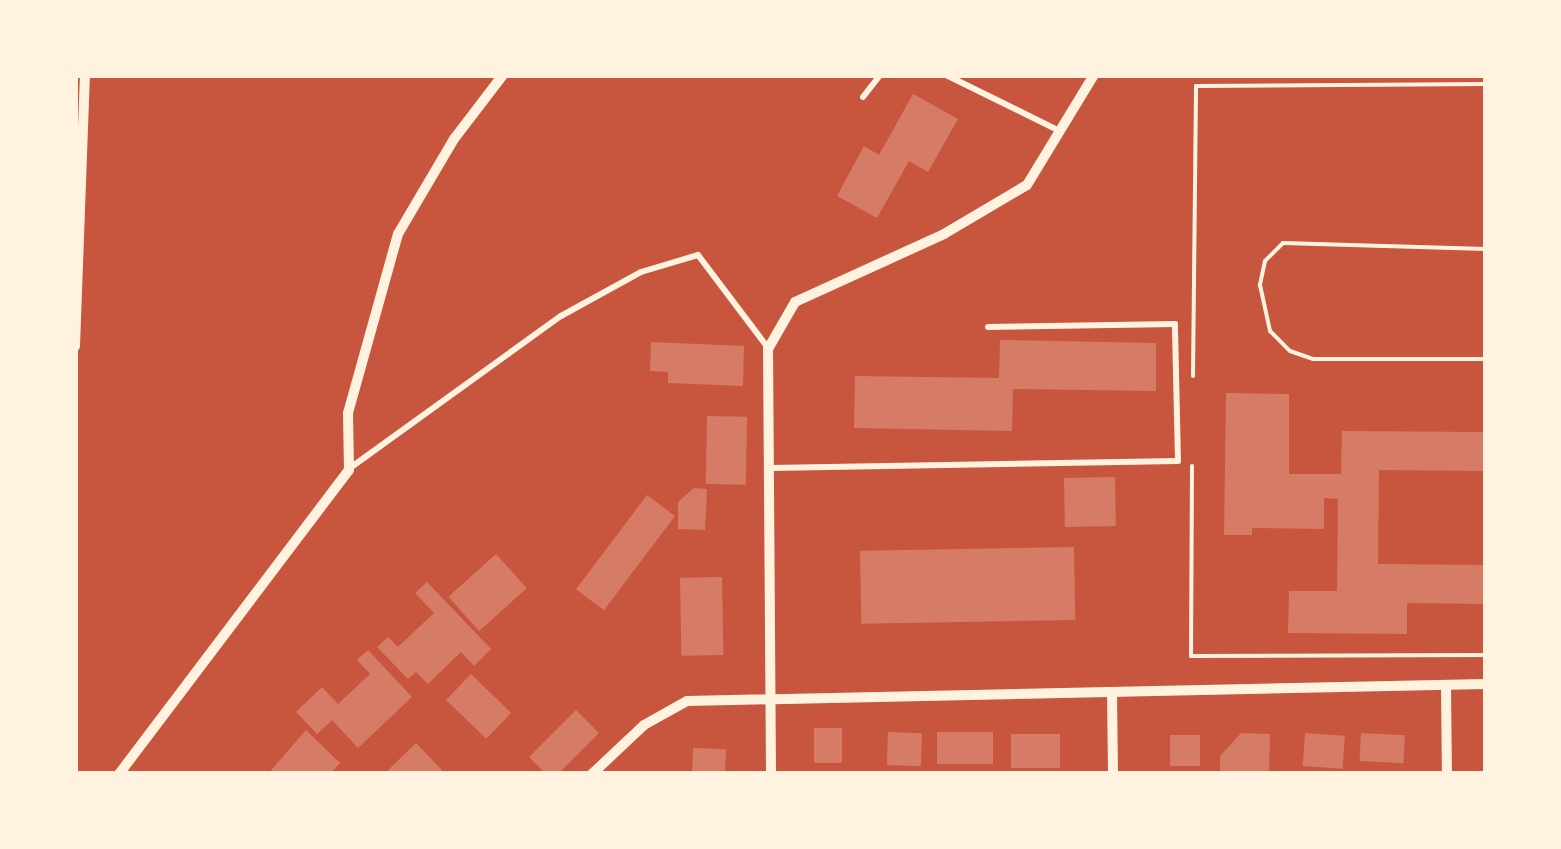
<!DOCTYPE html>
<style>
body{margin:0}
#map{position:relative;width:1561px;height:849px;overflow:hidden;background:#c8553d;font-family:"Sofia Sans Condensed",sans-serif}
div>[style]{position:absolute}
.building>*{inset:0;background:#d67c66;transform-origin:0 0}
.path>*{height:4px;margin:-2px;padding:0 2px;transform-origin:2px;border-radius:2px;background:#fff3e0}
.service>*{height:6px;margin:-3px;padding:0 3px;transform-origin:3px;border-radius:3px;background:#fff3e0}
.minor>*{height:10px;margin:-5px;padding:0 5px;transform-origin:5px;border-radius:5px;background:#fff3e0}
span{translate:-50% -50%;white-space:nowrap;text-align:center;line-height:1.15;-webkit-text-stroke:8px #fff3e0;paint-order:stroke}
.frame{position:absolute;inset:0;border:78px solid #fff3e0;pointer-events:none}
</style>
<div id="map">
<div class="building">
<div style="clip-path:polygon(913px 94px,958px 119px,928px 172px,909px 161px,877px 218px,837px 196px,864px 146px,879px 155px)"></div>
<div style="clip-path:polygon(1000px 340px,1156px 343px,1156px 391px,1013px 389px,1012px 431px,854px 428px,855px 376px,999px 378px)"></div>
<div style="clip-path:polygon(651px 342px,744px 346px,743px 386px,668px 383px,668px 372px,650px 371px)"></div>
<div style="clip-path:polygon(1226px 393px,1289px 394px,1289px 474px,1341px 474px,1342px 431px,1486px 432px,1486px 471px,1379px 470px,1378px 564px,1486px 565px,1486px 604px,1407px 603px,1407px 634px,1288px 633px,1289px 591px,1337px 591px,1338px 499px,1324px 498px,1324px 529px,1252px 528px,1252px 535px,1224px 535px)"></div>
<div style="left:707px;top:416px;width:40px;height:68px;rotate:1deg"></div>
<div style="left:1115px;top:477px;width:49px;height:51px;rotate:89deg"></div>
<div style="clip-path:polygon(694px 488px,707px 489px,705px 530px,678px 529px,678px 502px)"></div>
<div style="left:647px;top:495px;width:35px;height:118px;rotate:37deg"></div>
<div style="left:1074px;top:547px;width:73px;height:214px;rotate:89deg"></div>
<div style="left:496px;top:554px;width:46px;height:64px;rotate:48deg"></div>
<div style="left:722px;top:577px;width:78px;height:42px;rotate:89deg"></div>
<div style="clip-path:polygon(427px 582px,491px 649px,474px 666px,461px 652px,428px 684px,416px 672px,408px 679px,377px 647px,388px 637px,398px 647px,434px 613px,415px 593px)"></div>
<div style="clip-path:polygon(368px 650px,412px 697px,358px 748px,332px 720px,317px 734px,296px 712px,322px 687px,338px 704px,370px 674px,357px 660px)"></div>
<div style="left:471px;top:674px;width:56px;height:36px;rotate:44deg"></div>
<div style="clip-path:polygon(576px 710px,599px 733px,558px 774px,546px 774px,529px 757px)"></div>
<div style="left:814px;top:728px;width:28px;height:35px"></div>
<div style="clip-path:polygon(306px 730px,340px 763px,330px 774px,268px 774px)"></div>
<div style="left:888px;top:732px;width:34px;height:33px;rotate:2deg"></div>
<div style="left:937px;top:732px;width:56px;height:32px"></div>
<div style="clip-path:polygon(1241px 733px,1270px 734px,1269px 771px,1220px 774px,1220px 756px)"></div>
<div style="left:1305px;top:733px;width:40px;height:33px;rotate:4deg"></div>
<div style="left:1361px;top:733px;width:44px;height:28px;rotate:3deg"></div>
<div style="left:1011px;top:734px;width:49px;height:34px"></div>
<div style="left:1170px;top:735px;width:30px;height:31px"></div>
<div style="clip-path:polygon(416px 743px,442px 770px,438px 774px,384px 774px)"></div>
<div style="left:693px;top:748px;width:33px;height:26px;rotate:2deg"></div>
</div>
<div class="path">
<div style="left:1486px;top:249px;width:203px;rotate:-178.3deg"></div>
<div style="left:1283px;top:243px;width:25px;rotate:135deg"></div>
<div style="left:1265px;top:261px;width:25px;rotate:102deg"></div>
<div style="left:1260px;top:285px;width:47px;rotate:77.7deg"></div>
<div style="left:1270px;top:331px;width:28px;rotate:45deg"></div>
<div style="left:1290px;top:351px;width:24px;rotate:19deg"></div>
<div style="left:1313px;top:359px;width:173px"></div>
<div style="left:1193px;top:376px;width:290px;rotate:-89.4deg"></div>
<div style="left:1196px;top:86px;width:290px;rotate:-0.4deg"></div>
<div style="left:1192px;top:466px;width:190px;rotate:90.3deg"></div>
<div style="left:1191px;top:656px;width:295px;rotate:-0.2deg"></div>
</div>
<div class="service">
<div style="left:946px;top:75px;width:127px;rotate:26.2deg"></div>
<div style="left:863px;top:97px;width:28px;rotate:-52deg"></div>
<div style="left:350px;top:468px;width:260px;rotate:-35.8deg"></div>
<div style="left:561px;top:316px;width:91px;rotate:-28.8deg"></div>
<div style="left:641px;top:272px;width:59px;rotate:-16.6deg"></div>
<div style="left:698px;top:255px;width:116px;rotate:53deg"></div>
<div style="left:770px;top:468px;width:408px;rotate:-1deg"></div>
<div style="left:1178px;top:461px;width:137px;rotate:-91.3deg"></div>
<div style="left:1175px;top:324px;width:187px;rotate:179.1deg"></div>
</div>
<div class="minor">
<div style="left:75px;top:346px;width:271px;rotate:-87.9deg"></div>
<div style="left:1446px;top:685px;width:89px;rotate:89.4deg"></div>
<div style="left:1112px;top:692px;width:82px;rotate:89.3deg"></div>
<div style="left:119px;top:774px;width:381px;rotate:-52.9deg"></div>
<div style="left:349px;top:470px;width:57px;rotate:-91deg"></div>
<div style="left:348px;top:413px;width:186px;rotate:-74.4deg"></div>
<div style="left:398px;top:234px;width:110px;rotate:-59.5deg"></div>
<div style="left:454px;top:139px;width:81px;rotate:-52.6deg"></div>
<div style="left:592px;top:774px;width:71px;rotate:-43.3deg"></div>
<div style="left:644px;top:725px;width:49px;rotate:-29.2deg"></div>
<div style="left:687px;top:701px;width:799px;rotate:-1.22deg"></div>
<div style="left:771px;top:774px;width:425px;rotate:-90.4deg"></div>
<div style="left:768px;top:349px;width:54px;rotate:-60.1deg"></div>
<div style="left:795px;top:302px;width:164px;rotate:-24.5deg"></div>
<div style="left:944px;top:234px;width:96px;rotate:-30.6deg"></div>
<div style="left:1027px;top:185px;width:129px;rotate:-58.7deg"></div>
</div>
<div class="frame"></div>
</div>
